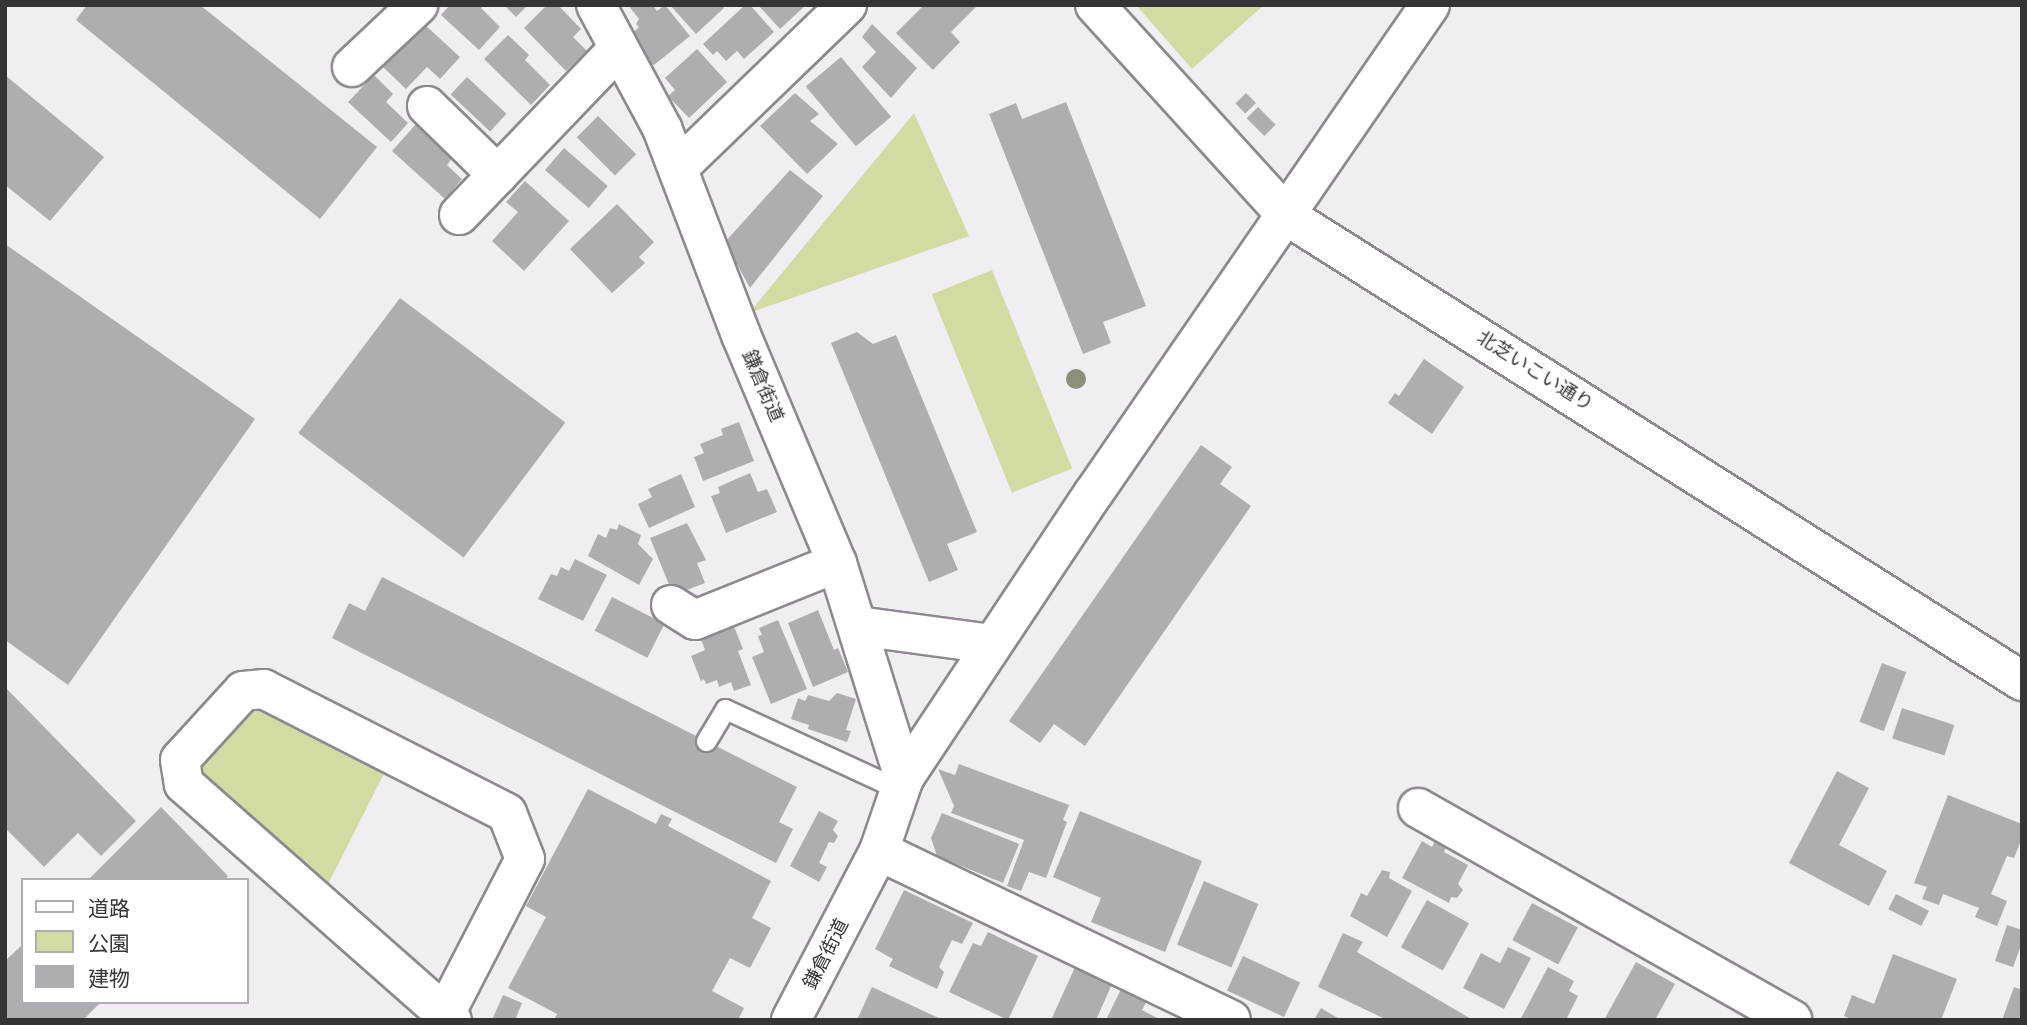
<!DOCTYPE html>
<meta charset="utf-8">
<style>
body{margin:0}
#map{position:relative;width:2027px;height:1025px;overflow:hidden;background:#f1edf2;font-family:"Public Sans","Noto Sans JP",sans-serif}
div>[style]{position:absolute}
.green>*{inset:0;background:#d2dba1;transform-origin:0 0}
.building>*{inset:0;background:#b0adb2;transform-origin:0 0}
.path>*{height:4.5px;margin-top:-2.25px;transform-origin:0;background:repeating-linear-gradient(90deg,#9e9b9f 0 7px,transparent 0 10.5px)}
.roads{filter:drop-shadow(2px 0 #8d898e) drop-shadow(-2px 0 #8d898e) drop-shadow(0 2px #8d898e) drop-shadow(0 -2px #8d898e)}
.lane>*{height:19px;margin:-9.5px;padding:0 9.5px;transform-origin:9.5px;border-radius:9.5px;background:#fff}
.street>*{height:38px;margin:-19px;padding:0 19px;transform-origin:19px;border-radius:19px;background:#fff}
.secondary>*{height:38px;margin:-19px;padding:0 19px;transform-origin:19px;border-radius:19px;background:#fff}
.trees>*{width:20px;height:20px;margin:-10px;border-radius:50%;background:#8e8f78}
span{translate:-50% -50%;white-space:nowrap;text-align:center;line-height:1.15;-webkit-text-stroke:6px #fff;paint-order:stroke}
.street-label{font-size:19px;color:#363437}
.frame{position:absolute;inset:0;border:7px solid #363437;pointer-events:none}
.legend{position:absolute;left:21px;top:878px;width:228px;height:126px;box-sizing:border-box;background:#fff;border:2px solid #afaeaf;margin:0;padding:9px 12px;list-style:none;font-size:21px;color:#363437}
.legend li{display:flex;align-items:center;gap:14px;height:35px}
.legend b{width:35px;border:2px solid #afaeaf}
</style>
<div id="map">
<div class="green">
<div style="clip-path:polygon(1136px 5px,1264px 5px,1192px 69px)"></div>
<div style="clip-path:polygon(914px 113px,969px 236px,749px 313px)"></div>
<div style="left:992px;top:270px;width:214px;height:65px;rotate:68deg"></div>
<div style="clip-path:polygon(268px 706px,387px 768px,328px 884px,202px 779px,199px 759px,247px 709px)"></div>
</div>
<div class="building">
<div style="clip-path:polygon(87px 5px,200px 5px,377px 147px,320px 219px,76px 20px)"></div>
<div style="clip-path:polygon(450px 5px,484px 5px,481px 8px,500px 27px,479px 50px,441px 15px)"></div>
<div style="clip-path:polygon(504px 5px,528px 5px,516px 17px)"></div>
<div style="clip-path:polygon(547px 5px,558px 5px,581px 29px,573px 37px,587px 51px,566px 71px,524px 28px)"></div>
<div style="clip-path:polygon(628px 5px,653px 5px,657px 11px,665px 5px,690px 36px,654px 65px,649px 63px,630px 35px,639px 27px,636px 24px,639px 19px)"></div>
<div style="clip-path:polygon(670px 5px,722px 5px,724px 8px,696px 34px)"></div>
<div style="clip-path:polygon(745px 5px,750px 5px,774px 32px,744px 59px,737px 51px,726px 61px,717px 51px,713px 55px,703px 44px)"></div>
<div style="clip-path:polygon(758px 5px,806px 5px,780px 29px)"></div>
<div style="clip-path:polygon(924px 5px,978px 5px,951px 32px,960px 42px,933px 70px,896px 33px)"></div>
<div style="clip-path:polygon(424px 24px,460px 57px,440px 79px,427px 67px,406px 89px,383px 67px)"></div>
<div style="clip-path:polygon(872px 24px,917px 68px,891px 98px,862px 67px,876px 52px,862px 37px)"></div>
<div style="clip-path:polygon(508px 35px,529px 55px,525px 60px,550px 85px,531px 105px,484px 59px)"></div>
<div style="clip-path:polygon(697px 49px,727px 82px,689px 118px,668px 96px,675px 90px,665px 78px)"></div>
<div style="left:841px;top:57px;width:78px;height:46px;rotate:50deg"></div>
<div style="clip-path:polygon(5px 75px,104px 157px,50px 221px,5px 185px)"></div>
<div style="clip-path:polygon(374px 75px,393px 94px,386px 102px,408px 123px,391px 142px,348px 102px)"></div>
<div style="left:467px;top:77px;width:54px;height:24px;rotate:43deg"></div>
<div style="clip-path:polygon(795px 93px,819px 114px,810px 121px,838px 144px,807px 174px,760px 126px)"></div>
<div style="left:1246px;top:93px;width:14px;height:15px;rotate:45deg"></div>
<div style="clip-path:polygon(1066px 102px,1146px 306px,1103px 322px,1111px 343px,1083px 354px,989px 114px,1016px 103px,1022px 119px)"></div>
<div style="left:1258px;top:107px;width:25px;height:16px;rotate:45deg"></div>
<div style="left:598px;top:116px;width:54px;height:30px;rotate:45deg"></div>
<div style="clip-path:polygon(416px 124px,453px 157px,447px 165px,462px 179px,445px 199px,392px 151px)"></div>
<div style="left:564px;top:148px;width:58px;height:29px;rotate:41deg"></div>
<div style="clip-path:polygon(790px 170px,823px 196px,750px 288px,725px 242px)"></div>
<div style="clip-path:polygon(525px 181px,569px 221px,524px 271px,492px 241px,518px 212px,506px 202px)"></div>
<div style="clip-path:polygon(617px 204px,654px 242px,639px 257px,645px 263px,612px 293px,570px 249px)"></div>
<div style="clip-path:polygon(5px 244px,255px 419px,68px 685px,5px 640px)"></div>
<div style="left:400px;top:298px;width:207px;height:169px;rotate:37deg"></div>
<div style="clip-path:polygon(857px 332px,873px 344px,896px 335px,977px 532px,947px 544px,958px 570px,929px 582px,831px 343px)"></div>
<div style="clip-path:polygon(1424px 359px,1464px 387px,1432px 434px,1388px 403px,1395px 393px,1399px 396px)"></div>
<div style="clip-path:polygon(739px 422px,754px 461px,703px 481px,694px 457px,704px 453px,700px 444px,723px 435px,721px 429px)"></div>
<div style="clip-path:polygon(1201px 445px,1232px 467px,1220px 484px,1251px 506px,1085px 746px,1054px 724px,1040px 743px,1009px 721px)"></div>
<div style="clip-path:polygon(750px 473px,758px 492px,767px 489px,777px 512px,726px 533px,711px 496px,720px 493px,718px 487px)"></div>
<div style="clip-path:polygon(681px 474px,695px 507px,649px 528px,638px 504px,652px 497px,648px 489px)"></div>
<div style="clip-path:polygon(687px 523px,706px 560px,697px 563px,705px 583px,679px 593px,676px 585px,670px 587px,650px 538px)"></div>
<div style="clip-path:polygon(619px 524px,641px 535px,638px 544px,653px 559px,639px 585px,588px 556px,598px 534px,606px 538px,610px 528px,617px 530px)"></div>
<div style="clip-path:polygon(575px 559px,607px 575px,583px 621px,538px 599px,551px 574px,557px 576px,561px 567px,569px 571px)"></div>
<div style="clip-path:polygon(382px 577px,797px 787px,779px 822px,793px 829px,776px 863px,332px 638px,349px 603px,365px 611px)"></div>
<div style="left:612px;top:597px;width:59px;height:38px;rotate:27deg"></div>
<div style="clip-path:polygon(818px 610px,834px 650px,838px 648px,848px 672px,813px 687px,788px 623px)"></div>
<div style="clip-path:polygon(778px 620px,807px 689px,771px 704px,752px 657px,764px 652px,758px 636px,762px 635px,759px 628px)"></div>
<div style="clip-path:polygon(733px 624px,743px 649px,738px 651px,751px 685px,734px 691px,731px 682px,719px 687px,717px 680px,706px 684px,704px 679px,701px 681px,691px 656px,705px 650px,700px 637px)"></div>
<div style="left:1882px;top:663px;width:26px;height:63px;rotate:21deg"></div>
<div style="clip-path:polygon(5px 687px,136px 821px,101px 856px,78px 833px,44px 867px,5px 828px)"></div>
<div style="clip-path:polygon(837px 693px,856px 699px,846px 730px,851px 731px,847px 742px,808px 729px,809px 725px,791px 719px,798px 698px,805px 701px,808px 695px,829px 701px)"></div>
<div style="left:1902px;top:708px;width:55px;height:32px;rotate:18deg"></div>
<div style="clip-path:polygon(959px 764px,1069px 805px,1063px 820px,1067px 822px,1046px 878px,1029px 872px,1021px 891px,1007px 886px,1024px 840px,951px 813px,954px 806px,938px 769px,955px 775px)"></div>
<div style="clip-path:polygon(1837px 771px,1869px 788px,1839px 845px,1887px 871px,1869px 906px,1789px 863px)"></div>
<div style="clip-path:polygon(588px 789px,656px 824px,661px 814px,672px 819px,668px 826px,771px 881px,752px 918px,771px 928px,750px 968px,730px 958px,712px 991px,744px 1008px,738px 1020px,554px 1020px,557px 1014px,508px 988px,546px 917px,526px 906px)"></div>
<div style="clip-path:polygon(1948px 795px,2022px 824px,2022px 838px,2014px 858px,2007px 856px,1991px 894px,2007px 901px,1997px 926px,1975px 917px,1979px 908px,1943px 894px,1939px 905px,1922px 899px,1927px 887px,1914px 883px)"></div>
<div style="clip-path:polygon(161px 807px,228px 876px,225px 880px,88px 880px)"></div>
<div style="clip-path:polygon(819px 811px,838px 821px,833px 830px,838px 836px,834px 843px,829px 842px,819px 863px,827px 867px,819px 882px,790px 866px)"></div>
<div style="clip-path:polygon(1080px 811px,1202px 861px,1165px 952px,1091px 922px,1101px 898px,1053px 877px)"></div>
<div style="clip-path:polygon(942px 813px,1019px 844px,1003px 883px,937px 856px,931px 838px)"></div>
<div style="clip-path:polygon(1422px 841px,1432px 847px,1435px 841px,1446px 847px,1444px 852px,1468px 865px,1458px 884px,1463px 890px,1457px 898px,1451px 897px,1449px 903px,1402px 878px)"></div>
<div style="clip-path:polygon(1382px 870px,1390px 872px,1389px 878px,1412px 891px,1387px 937px,1350px 916px,1361px 893px,1367px 896px)"></div>
<div style="left:1204px;top:881px;width:59px;height:69px;rotate:23deg"></div>
<div style="clip-path:polygon(904px 890px,973px 923px,962px 944px,952px 940px,939px 967px,944px 972px,937px 989px,889px 966px,893px 959px,875px 949px)"></div>
<div style="left:1896px;top:894px;width:37px;height:17px;rotate:27deg"></div>
<div style="left:1427px;top:900px;width:48px;height:54px;rotate:29deg"></div>
<div style="left:1532px;top:903px;width:52px;height:42px;rotate:28deg"></div>
<div style="clip-path:polygon(2007px 925px,2022px 930px,2022px 943px,2013px 967px,1995px 961px)"></div>
<div style="clip-path:polygon(988px 932px,1038px 956px,1008px 1020px,949px 992px,973px 943px,981px 946px)"></div>
<div style="clip-path:polygon(1343px 933px,1363px 942px,1357px 952px,1473px 1020px,1387px 1020px,1318px 987px)"></div>
<div style="clip-path:polygon(23px 944px,23px 1002px,101px 1002px,83px 1020px,5px 1020px,5px 961px)"></div>
<div style="clip-path:polygon(1508px 947px,1531px 958px,1504px 1009px,1463px 988px,1481px 953px,1500px 963px)"></div>
<div style="clip-path:polygon(1893px 954px,1957px 979px,1941px 1020px,1853px 1020px,1844px 1016px,1852px 995px,1874px 1004px)"></div>
<div style="left:1243px;top:956px;width:63px;height:38px;rotate:25deg"></div>
<div style="clip-path:polygon(1636px 962px,1675px 984px,1655px 1020px,1604px 1020px)"></div>
<div style="clip-path:polygon(1076px 965px,1113px 982px,1096px 1020px,1051px 1020px)"></div>
<div style="clip-path:polygon(1548px 967px,1574px 981px,1569px 991px,1578px 996px,1566px 1020px,1520px 1020px)"></div>
<div style="clip-path:polygon(872px 987px,943px 1020px,857px 1020px)"></div>
<div style="clip-path:polygon(1122px 987px,1148px 999px,1142px 1010px,1161px 1020px,1106px 1020px)"></div>
<div style="clip-path:polygon(2014px 987px,2022px 990px,2022px 1020px,2002px 1020px)"></div>
<div style="clip-path:polygon(503px 995px,522px 1003px,515px 1020px,492px 1020px)"></div>
<div style="clip-path:polygon(1321px 1008px,1341px 1020px,1314px 1020px)"></div>
</div>
<div class="path">
<div style="left:739px;top:1019px;width:1px;rotate:45deg"></div>
</div>
<div class="roads">
<div class="lane">
<div style="left:706px;top:741px;width:37px;rotate:-59deg"></div>
<div style="left:725px;top:709px;width:193px;rotate:24.8deg"></div>
</div>
<div class="street">
<div style="left:596px;top:5px;width:140px;rotate:61.8deg"></div>
<div style="left:662px;top:128px;width:222px;rotate:69.1deg"></div>
<div style="left:741px;top:335px;width:247px;rotate:67.2deg"></div>
<div style="left:837px;top:563px;width:225px;rotate:72.7deg"></div>
<div style="left:352px;top:67px;width:91px;rotate:-43.2deg"></div>
<div style="left:427px;top:106px;width:99px;rotate:44.2deg"></div>
<div style="left:678px;top:168px;width:235px;rotate:-44deg"></div>
<div style="left:459px;top:215px;width:230px;rotate:-46.2deg"></div>
<div style="left:671px;top:605px;width:28px;rotate:32deg"></div>
<div style="left:695px;top:620px;width:153px;rotate:-21.9deg"></div>
<div style="left:858px;top:626px;width:135px;rotate:7.7deg"></div>
<div style="left:1418px;top:808px;width:430px;rotate:29.5deg"></div>
<div style="left:879px;top:851px;width:390px;rotate:25.6deg"></div>
<div style="left:446px;top:1012px;width:172px;rotate:-62.7deg"></div>
<div style="left:525px;top:859px;width:49px;rotate:-111.4deg"></div>
<div style="left:507px;top:813px;width:273px;rotate:-153deg"></div>
<div style="left:264px;top:689px;width:21px;rotate:175deg"></div>
<div style="left:243px;top:691px;width:93px;rotate:132.4deg"></div>
<div style="left:180px;top:760px;width:24px;rotate:81deg"></div>
<div style="left:184px;top:784px;width:357px;rotate:41.4deg"></div>
<div style="left:791px;top:1020px;width:191px;rotate:-62.5deg"></div>
<div style="left:879px;top:851px;width:77px;rotate:-71.1deg"></div>
<div style="left:904px;top:778px;width:341px;rotate:-56.4deg"></div>
<div style="left:1093px;top:494px;width:594px;rotate:-55.43deg"></div>
</div>
<div class="secondary">
<div style="left:1095px;top:5px;width:285px;rotate:47.7deg"></div>
<div style="left:1287px;top:216px;width:870px;rotate:32.32deg"></div>
</div>
</div>
<div class="trees">
<div style="left:1076px;top:379px"></div>
</div>
<div class="street-label">
<span style="left:1535px;top:371px;rotate:32deg">北芝いこい通り</span>
<span style="left:763px;top:386px;rotate:67deg">鎌倉街道</span>
<span style="left:826px;top:954px;rotate:-63deg">鎌倉街道</span>
</div>
<div class="frame"></div>
<ul class="legend">
<li><b style="height:9px;background:#fff"></b>道路</li>
<li><b style="height:19px;background:#d2dba1"></b>公園</li>
<li><b style="height:19px;background:#b0adb2"></b>建物</li>
</ul>
</div>
